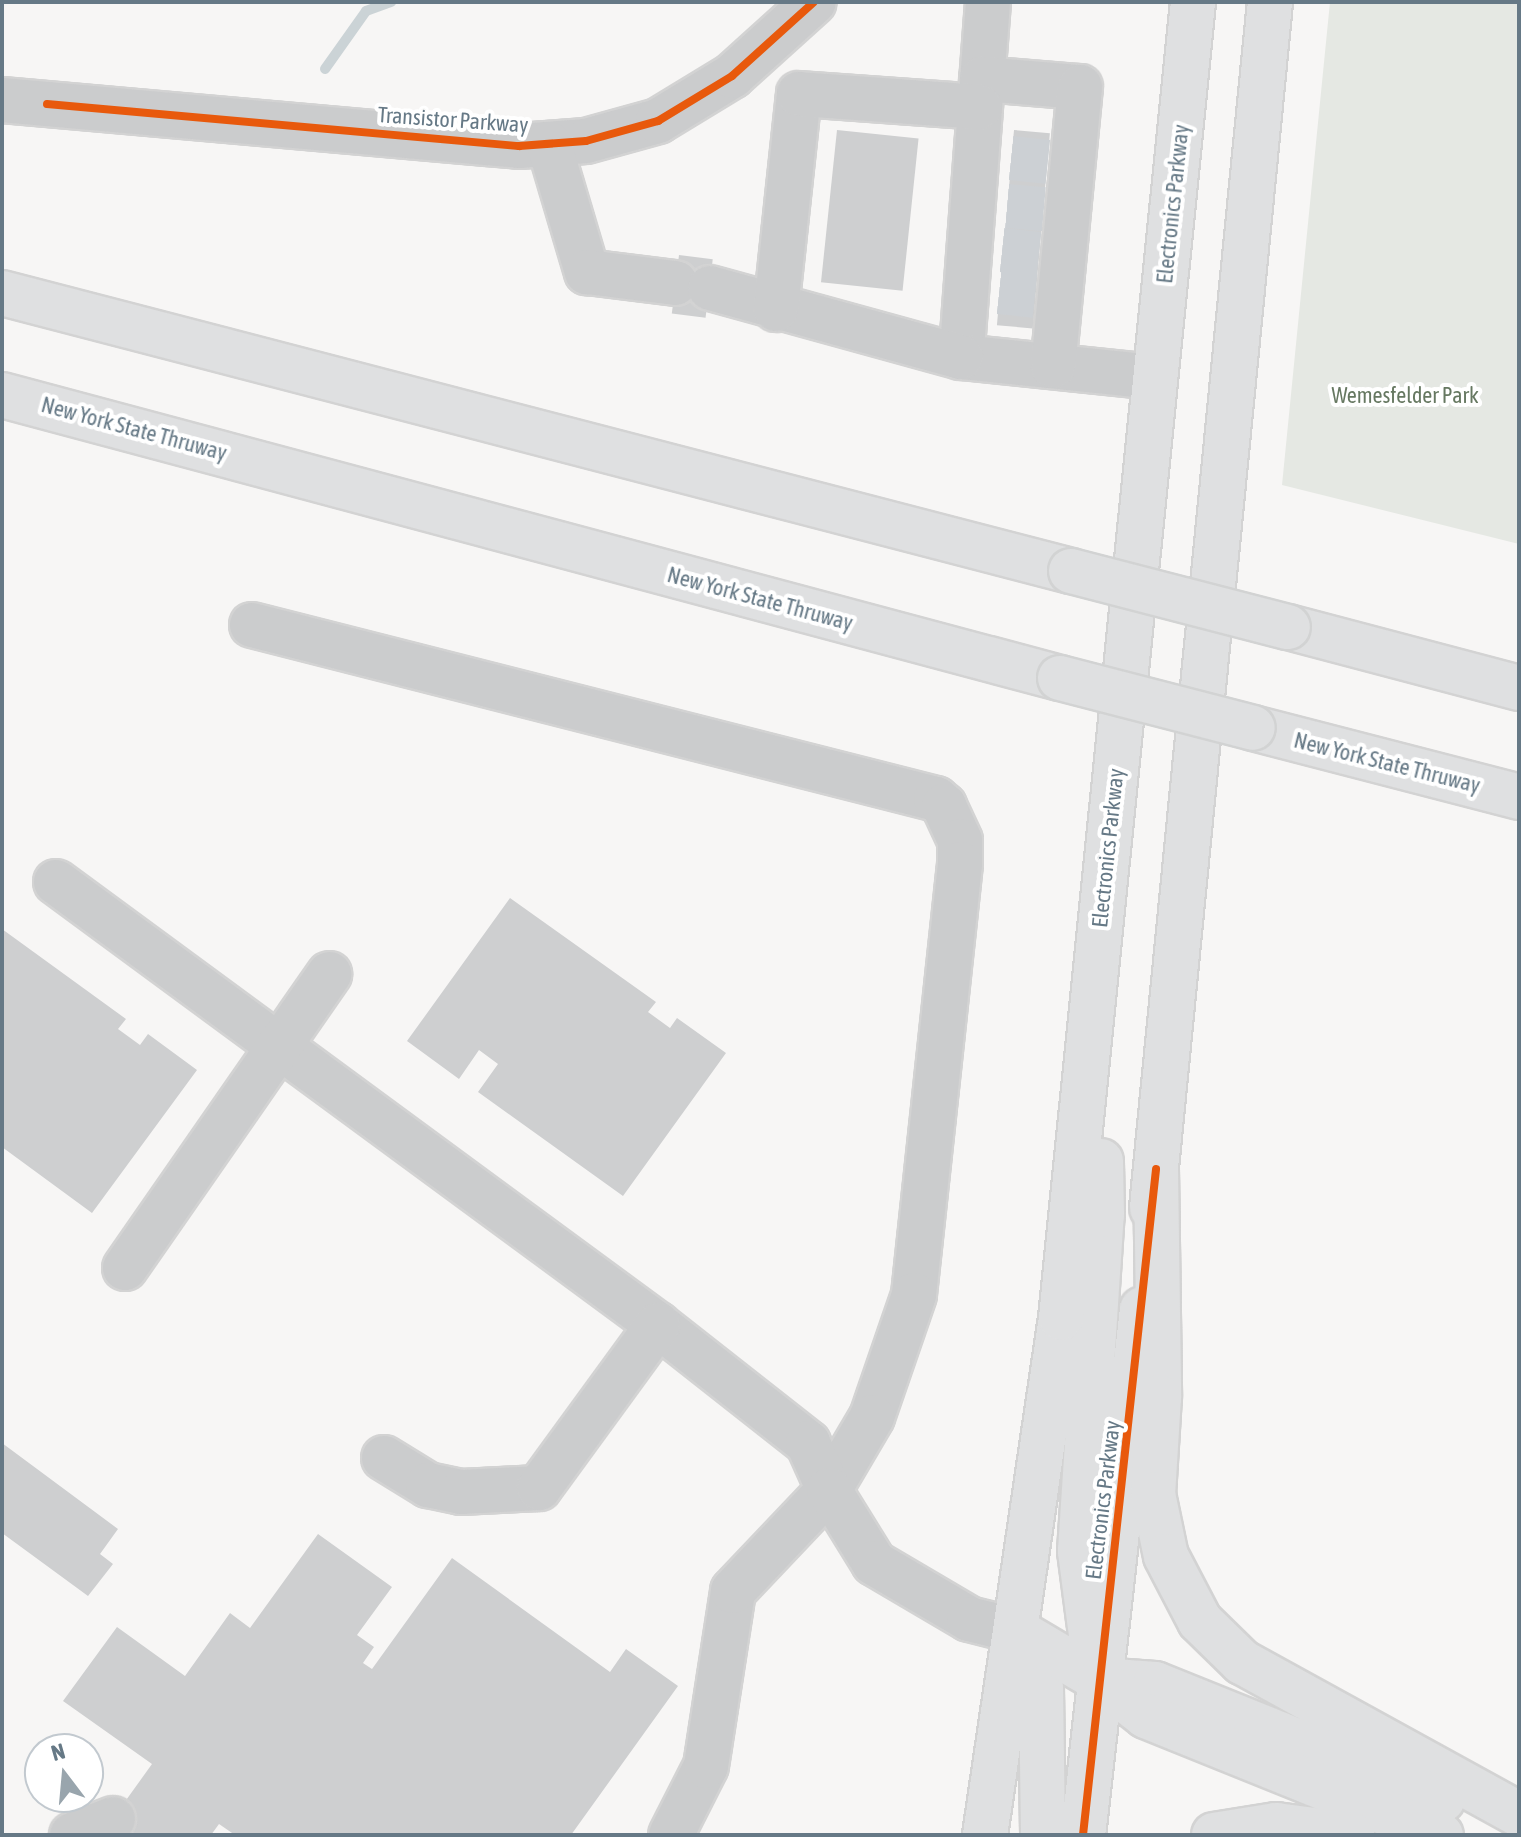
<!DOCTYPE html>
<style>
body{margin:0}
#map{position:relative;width:1521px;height:1837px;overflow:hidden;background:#f7f6f5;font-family:"Asap Condensed",sans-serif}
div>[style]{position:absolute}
.green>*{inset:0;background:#e5e8e3}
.stream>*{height:10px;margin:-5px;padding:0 5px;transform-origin:5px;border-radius:5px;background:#cbd3d6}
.building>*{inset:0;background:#cecfd0;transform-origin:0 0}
.minor-tunnel>*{height:44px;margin-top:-22px;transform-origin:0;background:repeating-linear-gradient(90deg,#ccd0d4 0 44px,transparent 0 66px)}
.roads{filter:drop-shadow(2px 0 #d3d3d3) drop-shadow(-2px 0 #d3d3d3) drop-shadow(0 2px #d3d3d3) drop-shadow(0 -2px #d3d3d3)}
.minor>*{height:44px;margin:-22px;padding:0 22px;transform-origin:22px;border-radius:22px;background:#cbcccd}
.major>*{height:44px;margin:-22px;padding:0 22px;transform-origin:22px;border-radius:22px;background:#dfe0e1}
.highway>*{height:44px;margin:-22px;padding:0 22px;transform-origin:22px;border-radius:22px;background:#dfe0e1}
.bridges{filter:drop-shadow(2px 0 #d2d3d3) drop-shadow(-2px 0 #d2d3d3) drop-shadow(0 2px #d2d3d3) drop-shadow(0 -2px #d2d3d3)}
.highway-bridge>*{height:44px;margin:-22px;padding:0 22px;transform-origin:22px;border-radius:22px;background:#dfe0e1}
.cycleway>*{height:8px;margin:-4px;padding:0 4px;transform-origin:4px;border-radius:4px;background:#e8590c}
span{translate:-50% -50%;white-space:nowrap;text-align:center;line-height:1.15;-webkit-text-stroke:8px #fff;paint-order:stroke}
.street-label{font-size:22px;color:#667986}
.park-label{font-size:22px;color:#667861}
.frame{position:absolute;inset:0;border:4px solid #667986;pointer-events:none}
.north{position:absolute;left:24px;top:1733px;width:80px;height:80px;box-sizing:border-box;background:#fff;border:2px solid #c2c9cf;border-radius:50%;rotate:344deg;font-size:22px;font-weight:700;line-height:32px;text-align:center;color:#667986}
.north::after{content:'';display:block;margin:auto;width:28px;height:36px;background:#99a5ad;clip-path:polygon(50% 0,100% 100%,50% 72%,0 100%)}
</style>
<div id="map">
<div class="green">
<div style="clip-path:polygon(1330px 2px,1519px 2px,1519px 544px,1282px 485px)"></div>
</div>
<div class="stream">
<div style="left:325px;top:69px;width:71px;rotate:-54.7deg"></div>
<div style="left:366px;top:11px;width:27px;rotate:-20deg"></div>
</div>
<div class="building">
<div style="left:837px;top:130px;width:82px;height:153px;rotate:6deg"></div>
<div style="left:1014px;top:130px;width:36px;height:196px;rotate:5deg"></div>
<div style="left:679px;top:255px;width:34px;height:59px;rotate:7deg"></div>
<div style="clip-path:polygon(510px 898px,656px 1002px,648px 1012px,670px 1028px,677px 1018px,726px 1053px,623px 1196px,478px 1092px,498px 1064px,479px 1050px,459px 1079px,407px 1041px)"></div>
<div style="clip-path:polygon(2px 929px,126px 1019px,118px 1029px,140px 1045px,148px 1034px,197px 1070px,92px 1213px,2px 1147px)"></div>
<div style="clip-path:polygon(2px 1443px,118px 1529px,100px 1554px,113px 1564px,88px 1596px,2px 1533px)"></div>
<div style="clip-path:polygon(318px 1534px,392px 1587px,357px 1635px,374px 1647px,363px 1663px,372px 1669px,452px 1558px,610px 1672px,626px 1649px,678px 1686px,571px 1835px,235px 1835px,219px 1824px,211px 1835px,101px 1835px,152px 1764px,63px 1701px,117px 1627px,185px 1676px,230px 1613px,250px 1628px)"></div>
</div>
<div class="minor-tunnel">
<div style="left:1011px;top:158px;width:37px;rotate:6deg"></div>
<div style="left:1007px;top:206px;width:37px;rotate:5deg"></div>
<div style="left:1002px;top:250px;width:37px;rotate:6deg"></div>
<div style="left:999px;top:292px;width:36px;rotate:6deg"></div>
</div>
<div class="roads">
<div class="minor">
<div style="left:988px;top:2px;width:356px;rotate:94.3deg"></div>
<div style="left:961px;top:357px;width:195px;rotate:5.9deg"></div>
<div style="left:982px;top:79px;width:98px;rotate:4.7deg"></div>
<div style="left:1080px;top:87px;width:280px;rotate:95.5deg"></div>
<div style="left:2px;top:100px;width:519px;rotate:5.08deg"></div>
<div style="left:519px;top:146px;width:67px;rotate:-4.3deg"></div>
<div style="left:586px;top:141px;width:75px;rotate:-15.5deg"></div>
<div style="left:658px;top:121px;width:87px;rotate:-31.3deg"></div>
<div style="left:732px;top:76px;width:110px;rotate:-42.1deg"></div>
<div style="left:549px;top:144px;width:134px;rotate:73.5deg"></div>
<div style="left:587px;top:272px;width:89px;rotate:7.1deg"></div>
<div style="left:710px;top:288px;width:260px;rotate:15.4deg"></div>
<div style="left:776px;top:309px;width:216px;rotate:-83.9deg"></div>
<div style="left:799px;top:94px;width:181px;rotate:4.1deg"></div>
<div style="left:252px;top:625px;width:706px;rotate:14.27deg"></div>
<div style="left:936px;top:799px;width:11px;rotate:41deg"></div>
<div style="left:944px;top:806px;width:38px;rotate:65deg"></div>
<div style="left:960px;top:841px;width:23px;rotate:90deg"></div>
<div style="left:960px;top:864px;width:433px;rotate:96.1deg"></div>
<div style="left:914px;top:1295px;width:129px;rotate:109deg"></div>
<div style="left:872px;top:1417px;width:85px;rotate:120.5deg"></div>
<div style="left:56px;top:882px;width:747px;rotate:36.35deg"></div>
<div style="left:658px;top:1325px;width:191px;rotate:38.2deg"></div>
<div style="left:808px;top:1443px;width:51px;rotate:65.9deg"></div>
<div style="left:125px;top:1268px;width:358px;rotate:-55.2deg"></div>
<div style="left:384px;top:1458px;width:52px;rotate:31.5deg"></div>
<div style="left:428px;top:1485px;width:34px;rotate:12deg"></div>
<div style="left:461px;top:1492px;width:78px;rotate:-2.9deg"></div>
<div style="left:539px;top:1488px;width:202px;rotate:-53.9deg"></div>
<div style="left:72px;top:1835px;width:44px;rotate:-21.3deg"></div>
<div style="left:671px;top:1835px;width:77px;rotate:-63.1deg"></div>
<div style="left:706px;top:1766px;width:177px;rotate:-81.2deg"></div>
<div style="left:733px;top:1591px;width:139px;rotate:-46.5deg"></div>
<div style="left:829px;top:1490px;width:86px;rotate:58.3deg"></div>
<div style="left:874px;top:1563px;width:110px;rotate:30.5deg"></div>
<div style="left:969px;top:1619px;width:49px;rotate:14deg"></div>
</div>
<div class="major">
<div style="left:1152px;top:1208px;width:1212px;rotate:-84.41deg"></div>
<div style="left:1017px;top:1631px;width:63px;rotate:67.5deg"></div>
<div style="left:1041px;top:1689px;width:146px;rotate:89.2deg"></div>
<div style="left:1017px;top:1631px;width:96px;rotate:30.6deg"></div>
<div style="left:1091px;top:1635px;width:85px;rotate:-97.5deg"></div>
<div style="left:1080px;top:1551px;width:337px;rotate:-86.3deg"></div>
<div style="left:1102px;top:1215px;width:54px;rotate:-91.1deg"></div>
<div style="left:985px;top:1835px;width:523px;rotate:-81.64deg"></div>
<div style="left:1061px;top:1318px;width:1323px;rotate:-84.27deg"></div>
<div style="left:1083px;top:1835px;width:529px;rotate:-83.6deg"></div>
</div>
<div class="highway">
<div style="left:2px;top:293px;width:1105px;rotate:14.58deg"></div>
<div style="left:2px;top:395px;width:1095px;rotate:14.98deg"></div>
<div style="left:1288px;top:627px;width:239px;rotate:14.8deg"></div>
<div style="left:1253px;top:728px;width:275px;rotate:14.5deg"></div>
<div style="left:1156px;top:1169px;width:228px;rotate:89.2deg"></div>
<div style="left:1159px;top:1397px;width:97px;rotate:93.5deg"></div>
<div style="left:1153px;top:1494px;width:63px;rotate:78.2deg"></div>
<div style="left:1166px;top:1556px;width:73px;rotate:62.4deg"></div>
<div style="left:1200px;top:1621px;width:59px;rotate:44.3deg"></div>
<div style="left:1242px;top:1662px;width:316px;rotate:28.8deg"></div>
<div style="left:1100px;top:1680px;width:55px;rotate:4.2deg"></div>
<div style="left:1155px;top:1684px;width:310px;rotate:21.9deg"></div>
<div style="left:1100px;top:1680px;width:58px;rotate:38deg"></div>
<div style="left:1146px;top:1716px;width:318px;rotate:22deg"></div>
<div style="left:1214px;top:1835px;width:63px;rotate:-9.2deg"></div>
<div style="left:1276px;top:1825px;width:77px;rotate:7.5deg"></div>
</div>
</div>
<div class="bridges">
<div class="highway-bridge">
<div style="left:1071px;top:571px;width:224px;rotate:14.5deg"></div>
<div style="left:1060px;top:678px;width:199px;rotate:14.5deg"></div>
</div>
</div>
<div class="cycleway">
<div style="left:47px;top:104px;width:474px;rotate:5.1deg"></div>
<div style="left:519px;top:146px;width:67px;rotate:-4.3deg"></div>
<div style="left:586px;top:141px;width:75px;rotate:-15.5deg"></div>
<div style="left:658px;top:121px;width:87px;rotate:-31.3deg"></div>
<div style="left:732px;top:76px;width:110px;rotate:-42.1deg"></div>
<div style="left:1083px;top:1835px;width:670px;rotate:-83.74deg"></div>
</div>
<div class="street-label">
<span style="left:453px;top:120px;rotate:4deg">Transistor Parkway</span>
<span style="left:1173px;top:204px;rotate:-84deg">Electronics Parkway</span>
<span style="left:134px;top:429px;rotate:15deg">New York State Thruway</span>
<span style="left:760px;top:599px;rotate:15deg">New York State Thruway</span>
<span style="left:1387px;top:763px;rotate:14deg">New York State Thruway</span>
<span style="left:1108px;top:848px;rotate:-84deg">Electronics Parkway</span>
<span style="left:1103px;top:1500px;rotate:-83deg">Electronics Parkway</span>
</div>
<div class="park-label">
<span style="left:1405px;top:396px">Wemesfelder Park</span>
</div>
<div class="frame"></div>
<div class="north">N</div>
</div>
